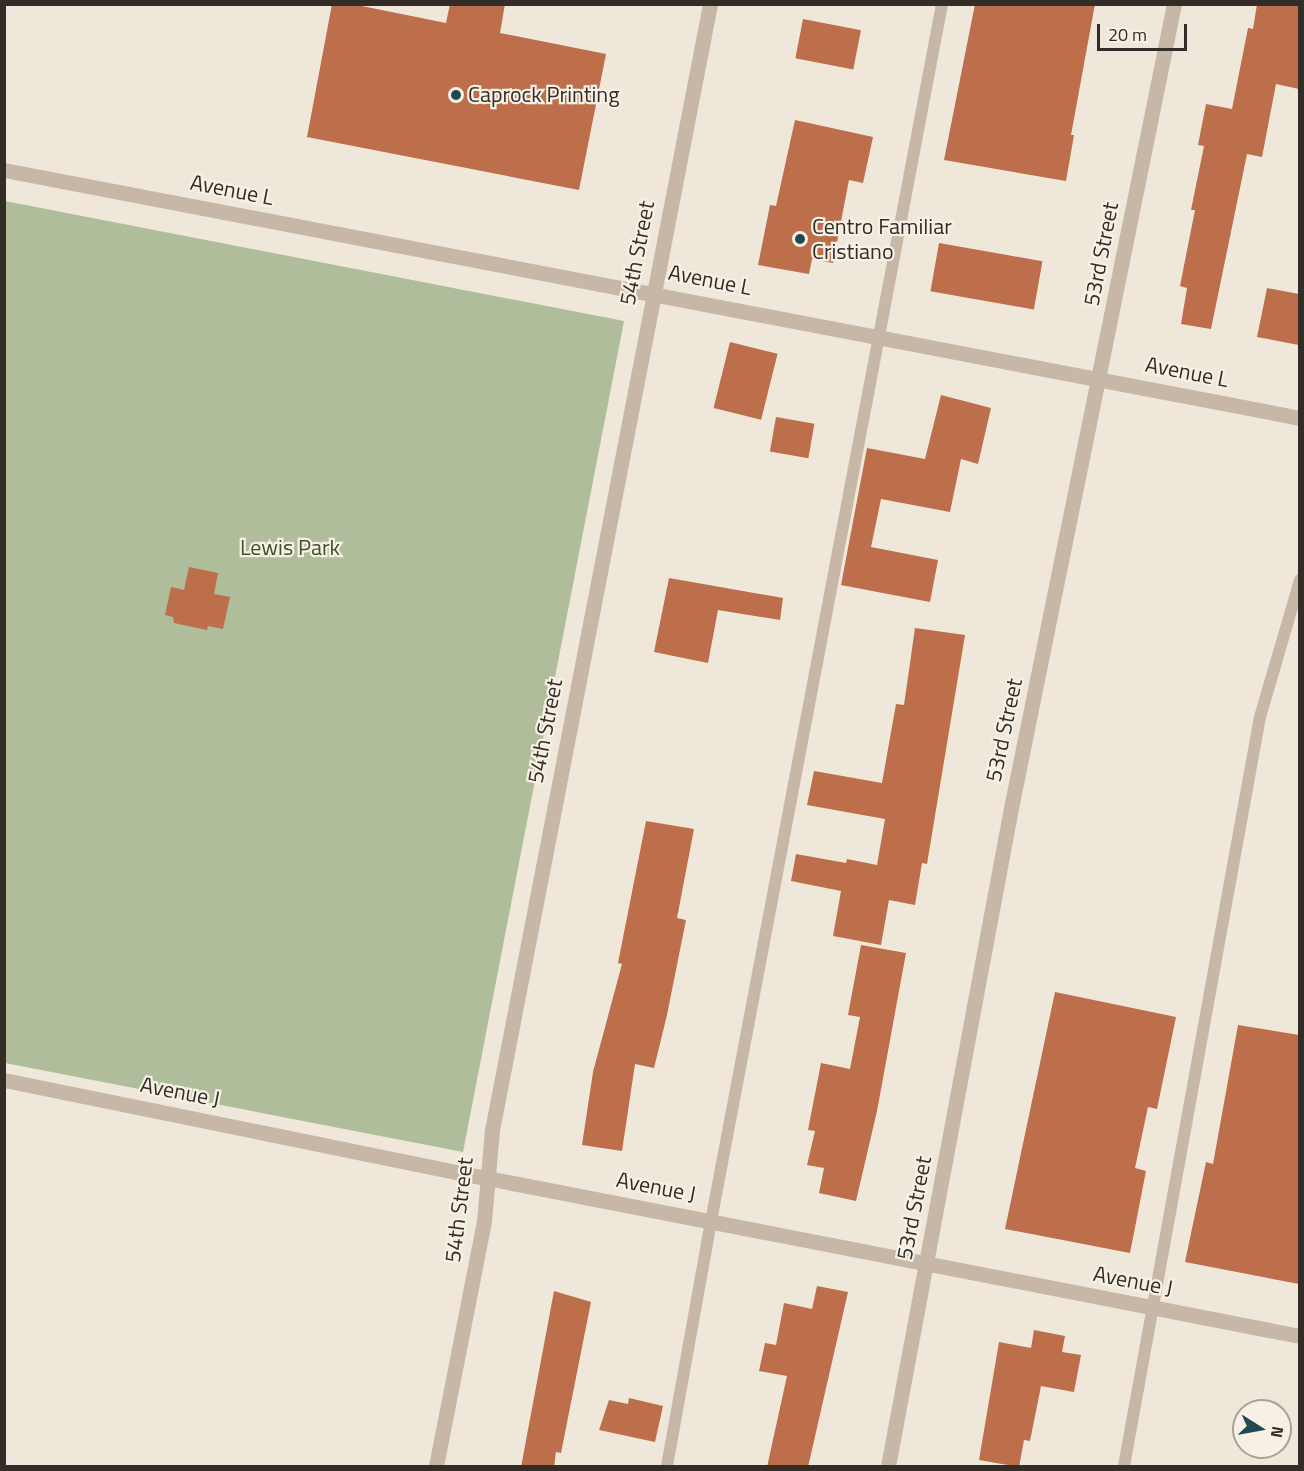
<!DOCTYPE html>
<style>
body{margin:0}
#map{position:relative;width:1304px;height:1471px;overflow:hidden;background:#efe7da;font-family:"Titillium Web",sans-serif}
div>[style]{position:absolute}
.green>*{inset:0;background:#afbd9b}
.building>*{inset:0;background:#bd6e4a;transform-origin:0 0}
.lane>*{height:12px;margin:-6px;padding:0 6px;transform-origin:6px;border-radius:6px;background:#c6b7a7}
.street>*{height:15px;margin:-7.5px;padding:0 7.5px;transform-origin:7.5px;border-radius:7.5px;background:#c6b7a7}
.dots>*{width:16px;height:16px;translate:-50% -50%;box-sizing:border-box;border:3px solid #f7f0e5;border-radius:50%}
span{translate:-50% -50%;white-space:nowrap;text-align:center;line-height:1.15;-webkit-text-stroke:4.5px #f7f0e5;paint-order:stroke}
.poi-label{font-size:22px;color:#332c27}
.left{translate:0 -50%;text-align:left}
.street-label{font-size:22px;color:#332c27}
.park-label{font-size:22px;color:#404f2c}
.frame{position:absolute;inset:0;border:6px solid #332c27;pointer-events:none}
.north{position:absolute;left:1232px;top:1399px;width:60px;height:60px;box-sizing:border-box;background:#f7f0e5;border:2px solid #a9a299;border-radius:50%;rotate:101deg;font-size:16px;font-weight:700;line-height:24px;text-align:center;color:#332c27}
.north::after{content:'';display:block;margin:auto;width:21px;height:27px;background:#204a51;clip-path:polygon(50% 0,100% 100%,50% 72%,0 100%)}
.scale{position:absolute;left:1097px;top:24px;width:90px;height:27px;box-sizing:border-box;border:3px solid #332c27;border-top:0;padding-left:8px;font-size:18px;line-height:21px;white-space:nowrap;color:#332c27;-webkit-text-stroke:4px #f7f0e5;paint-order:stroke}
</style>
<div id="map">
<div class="green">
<div style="clip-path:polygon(5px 201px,624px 321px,463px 1152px,5px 1063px)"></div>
</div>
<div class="building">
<div style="clip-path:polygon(332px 4px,352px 4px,446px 23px,450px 4px,505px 4px,500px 33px,606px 54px,579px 190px,307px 137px)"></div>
<div style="clip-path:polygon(975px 4px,1095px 4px,1071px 135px,1074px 135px,1066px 181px,944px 160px)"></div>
<div style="clip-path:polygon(1257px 4px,1299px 4px,1299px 89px,1276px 84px,1262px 157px,1247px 154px,1211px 329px,1181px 324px,1187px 288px,1180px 286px,1195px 210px,1191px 210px,1204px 146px,1198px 145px,1206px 104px,1232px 109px,1248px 28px,1253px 29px)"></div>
<div style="left:803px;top:19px;width:59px;height:40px;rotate:11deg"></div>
<div style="clip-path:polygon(795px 120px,873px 137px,863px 183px,849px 180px,833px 263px,812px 259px,809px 274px,758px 265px,770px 205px,776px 206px)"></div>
<div style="left:939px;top:243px;width:105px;height:49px;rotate:10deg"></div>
<div style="clip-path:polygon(1267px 288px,1299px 294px,1299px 345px,1257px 337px)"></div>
<div style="left:730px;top:342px;width:49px;height:68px;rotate:14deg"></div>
<div style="clip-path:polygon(941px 395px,991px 408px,978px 464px,961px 459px,950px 512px,881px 499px,871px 547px,938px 560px,930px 602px,841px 585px,867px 448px,925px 459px)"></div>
<div style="left:776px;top:417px;width:39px;height:35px;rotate:10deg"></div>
<div style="clip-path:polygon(189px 567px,218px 573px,214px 594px,230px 597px,223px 629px,208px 626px,207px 630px,174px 623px,173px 617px,165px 615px,171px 587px,184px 590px)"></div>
<div style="clip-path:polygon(669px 578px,783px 598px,780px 620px,718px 610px,708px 663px,654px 652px)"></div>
<div style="clip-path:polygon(915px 628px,965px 635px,927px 864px,922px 863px,915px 905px,889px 900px,881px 945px,833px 936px,841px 891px,791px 881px,796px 854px,846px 863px,847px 859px,877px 865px,885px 819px,807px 805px,814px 771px,882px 783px,896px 704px,904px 705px)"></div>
<div style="clip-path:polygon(646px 821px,694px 829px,677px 918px,686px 920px,667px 1015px,654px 1068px,635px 1064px,622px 1151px,582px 1145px,593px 1072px,622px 964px,618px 963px)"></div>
<div style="clip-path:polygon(861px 945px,906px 953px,877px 1111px,856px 1201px,819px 1193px,824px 1168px,807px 1165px,815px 1131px,808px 1130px,821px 1063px,850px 1069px,860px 1017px,848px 1015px)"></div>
<div style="clip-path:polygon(1055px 992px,1176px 1017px,1157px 1109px,1148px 1107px,1135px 1168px,1146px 1171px,1130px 1253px,1005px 1229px)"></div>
<div style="clip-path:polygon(1238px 1025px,1299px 1035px,1299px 1284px,1185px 1262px,1206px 1162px,1213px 1164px)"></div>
<div style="clip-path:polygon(817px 1286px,848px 1292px,808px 1467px,767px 1467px,787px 1376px,759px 1371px,765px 1343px,776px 1345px,784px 1303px,812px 1309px)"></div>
<div style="clip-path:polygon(554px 1291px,591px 1302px,561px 1453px,556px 1452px,554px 1467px,521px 1467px)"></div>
<div style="clip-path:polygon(1034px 1330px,1065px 1336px,1062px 1352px,1081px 1355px,1074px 1392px,1041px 1386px,1030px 1441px,1024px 1440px,1019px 1467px,979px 1460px,999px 1342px,1031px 1348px)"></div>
<div style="clip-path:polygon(629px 1398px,663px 1406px,655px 1442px,599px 1430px,609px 1400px,628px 1404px)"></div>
</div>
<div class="lane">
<div style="left:667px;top:1466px;width:249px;rotate:-79.8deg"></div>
<div style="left:711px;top:1221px;width:1239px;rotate:-79.25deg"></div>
<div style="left:1124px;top:1466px;width:761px;rotate:-79.71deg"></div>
<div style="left:1260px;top:717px;width:143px;rotate:-73.7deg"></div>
</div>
<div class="street">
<div style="left:4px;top:170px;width:1320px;rotate:10.83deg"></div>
<div style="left:4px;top:1080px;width:493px;rotate:11.5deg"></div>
<div style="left:487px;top:1178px;width:828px;rotate:11deg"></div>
<div style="left:436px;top:1466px;width:250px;rotate:-78.9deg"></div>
<div style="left:484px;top:1221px;width:91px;rotate:-85deg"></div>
<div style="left:492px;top:1130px;width:1147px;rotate:-79.04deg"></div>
<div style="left:888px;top:1466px;width:674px;rotate:-79.41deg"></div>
<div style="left:1012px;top:803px;width:815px;rotate:-78.54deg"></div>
</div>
<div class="dots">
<div style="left:456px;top:95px;background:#204a51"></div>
<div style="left:800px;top:239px;background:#204a51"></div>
</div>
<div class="poi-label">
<span class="left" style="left:468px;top:95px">Caprock Printing</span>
<span class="left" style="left:812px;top:239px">Centro Familiar<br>Cristiano</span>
</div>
<div class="street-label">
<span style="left:232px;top:190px;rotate:11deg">Avenue L</span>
<span style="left:637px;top:253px;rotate:-79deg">54th Street</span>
<span style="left:1101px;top:254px;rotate:-79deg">53rd Street</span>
<span style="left:710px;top:280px;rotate:11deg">Avenue L</span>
<span style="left:1187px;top:372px;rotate:11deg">Avenue L</span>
<span style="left:1004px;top:730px;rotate:-78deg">53rd Street</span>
<span style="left:545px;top:731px;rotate:-79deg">54th Street</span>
<span style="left:180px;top:1092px;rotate:11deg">Avenue J</span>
<span style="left:656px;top:1187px;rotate:11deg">Avenue J</span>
<span style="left:914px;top:1208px;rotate:-79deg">53rd Street</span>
<span style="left:459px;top:1210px;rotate:-83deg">54th Street</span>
<span style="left:1133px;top:1281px;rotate:11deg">Avenue J</span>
</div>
<div class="park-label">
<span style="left:290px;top:548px">Lewis Park</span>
</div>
<div class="frame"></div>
<div class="north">N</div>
<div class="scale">20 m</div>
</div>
